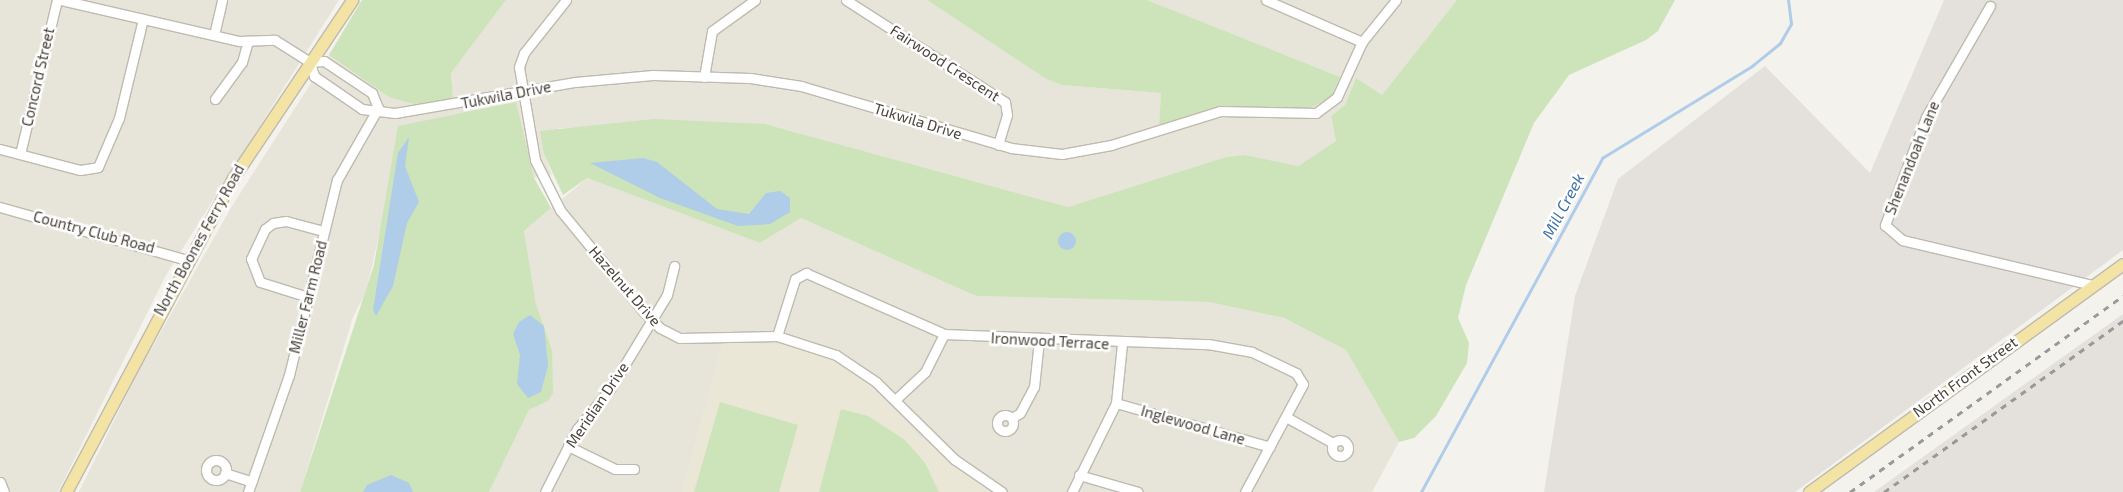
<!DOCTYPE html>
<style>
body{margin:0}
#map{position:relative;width:2123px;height:492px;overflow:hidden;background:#f4f2ec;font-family:"Exo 2",sans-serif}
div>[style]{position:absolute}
.residential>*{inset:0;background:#e7e4da}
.industrial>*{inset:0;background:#e4e1dd}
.education>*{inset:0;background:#ebe7d7}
.green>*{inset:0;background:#cde3b9}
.water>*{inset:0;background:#afcce9}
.round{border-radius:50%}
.stream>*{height:2.5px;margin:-1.25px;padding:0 1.25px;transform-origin:1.25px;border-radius:1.25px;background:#afcce9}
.roads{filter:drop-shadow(1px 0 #bfbaaf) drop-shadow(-1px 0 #bfbaaf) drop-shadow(0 1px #bfbaaf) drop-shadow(0 -1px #bfbaaf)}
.minor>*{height:9px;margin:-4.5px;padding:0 4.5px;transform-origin:4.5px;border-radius:4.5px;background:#fff}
.minor>.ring{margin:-4.5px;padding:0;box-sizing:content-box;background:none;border:9px solid #fff;border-radius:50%}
.major>*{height:11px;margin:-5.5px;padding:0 5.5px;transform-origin:5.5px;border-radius:5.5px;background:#f3e4a5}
.rail>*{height:2.5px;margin-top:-1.25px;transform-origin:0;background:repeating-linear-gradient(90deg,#999 0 6px,transparent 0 12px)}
span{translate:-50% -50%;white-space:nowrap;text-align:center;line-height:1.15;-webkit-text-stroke:5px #fff;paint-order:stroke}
.street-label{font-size:15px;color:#48433a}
.water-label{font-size:16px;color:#3e72a8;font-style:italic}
</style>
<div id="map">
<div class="residential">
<div style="clip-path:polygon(0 0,339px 0,166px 275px,58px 492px,0 492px)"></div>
<div style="clip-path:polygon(506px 0,927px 0,1046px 79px,1062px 85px,1161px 93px,1159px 124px,1220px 106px,1272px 108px,1340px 77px,1147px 0,1457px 0,1382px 95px,1356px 78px,1345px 105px,1331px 116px,1336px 141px,1298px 166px,1245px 155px,1226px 157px,1068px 207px,765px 124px,559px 128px,544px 154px,552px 175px,534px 178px,527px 153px,382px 222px,366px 292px,353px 317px,300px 492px,79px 492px,137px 374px,232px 206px,329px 55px,389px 97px,453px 99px,451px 73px)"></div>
<div style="clip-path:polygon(587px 178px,760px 243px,801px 218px,976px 296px,1209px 302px,1284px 318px,1346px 350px,1399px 442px,1372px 492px,992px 492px,920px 438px,861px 377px,837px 362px,813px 352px,723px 343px,682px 492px,489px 492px,529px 410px,548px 401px,552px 350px,536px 304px,524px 231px)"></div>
</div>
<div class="industrial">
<div style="clip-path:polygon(1944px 0,2123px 0,2123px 250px,1795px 492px,1544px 492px,1575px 296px,1618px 179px,1765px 66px,1870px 173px)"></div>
<div style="clip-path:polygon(2123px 314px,2123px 492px,1874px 492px)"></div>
</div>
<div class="education">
<div style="clip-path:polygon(742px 342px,791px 346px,837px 362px,861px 377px,920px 438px,992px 492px,682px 492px,723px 343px)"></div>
</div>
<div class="green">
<div style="clip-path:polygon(362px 0,506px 0,451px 73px,453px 99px,414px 104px,389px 97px,329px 55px)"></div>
<div style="clip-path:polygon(927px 0,1147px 0,1340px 77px,1331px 97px,1310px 108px,1220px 106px,1159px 125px,1161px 93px,1062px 85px,1046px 79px)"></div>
<div style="clip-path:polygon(1457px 0,1675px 0,1658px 31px,1646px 40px,1569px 75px,1534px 123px,1466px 285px,1458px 318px,1469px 343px,1467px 363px,1436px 416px,1414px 438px,1399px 442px,1346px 350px,1284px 318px,1209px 302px,976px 296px,801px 218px,760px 243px,587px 178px,563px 195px,544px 154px,540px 131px,654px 119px,765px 124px,1068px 207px,1226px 157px,1245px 155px,1298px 166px,1336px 141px,1331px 116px,1345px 105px,1356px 78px,1382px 95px)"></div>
<div style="clip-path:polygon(516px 102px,534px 178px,551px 208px,524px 231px,536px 304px,552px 350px,553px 393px,548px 401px,529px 410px,489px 492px,300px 492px,374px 265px,398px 126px)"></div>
<div style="clip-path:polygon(720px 402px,798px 425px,779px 492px,694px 492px)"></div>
<div style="clip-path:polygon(841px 409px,868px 416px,905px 440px,925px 463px,939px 492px,819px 492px)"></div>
</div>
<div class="water">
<div style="clip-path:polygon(409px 137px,405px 166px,419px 202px,407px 223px,393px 286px,376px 316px,373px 310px,398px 153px)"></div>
<div style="clip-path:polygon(643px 158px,657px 162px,717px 209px,749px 214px,766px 193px,780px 191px,790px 198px,790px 212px,770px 224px,738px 226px,660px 198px,590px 163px)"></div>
<div class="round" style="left:1058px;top:232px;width:18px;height:18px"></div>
<div style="clip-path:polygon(530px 315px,544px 326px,548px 366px,541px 392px,528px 398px,517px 384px,520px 355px,513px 334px,519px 322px)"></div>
<div style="clip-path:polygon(391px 475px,409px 483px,413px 492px,363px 492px,367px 485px)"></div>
</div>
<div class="stream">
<div style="left:1421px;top:492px;width:380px;rotate:-61.5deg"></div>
<div style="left:1602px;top:158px;width:176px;rotate:-31.5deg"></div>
<div style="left:1752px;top:66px;width:36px;rotate:-39deg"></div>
<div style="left:1780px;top:43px;width:22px;rotate:-60deg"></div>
<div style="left:1791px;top:24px;width:24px;rotate:-97deg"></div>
</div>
<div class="roads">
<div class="minor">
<div style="left:61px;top:0;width:183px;rotate:13deg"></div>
<div style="left:239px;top:41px;width:36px;rotate:-2deg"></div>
<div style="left:275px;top:40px;width:41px;rotate:32.2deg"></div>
<div style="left:566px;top:0;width:68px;rotate:128.4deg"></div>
<div style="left:524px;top:53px;width:15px;rotate:110deg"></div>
<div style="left:519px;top:67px;width:94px;rotate:80.2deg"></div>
<div style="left:535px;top:160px;width:56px;rotate:63.4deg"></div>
<div style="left:560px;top:210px;width:131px;rotate:50.6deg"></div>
<div style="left:643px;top:311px;width:24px;rotate:45deg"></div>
<div style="left:660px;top:328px;width:22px;rotate:27deg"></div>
<div style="left:680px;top:338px;width:97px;rotate:-1.2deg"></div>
<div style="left:777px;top:336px;width:62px;rotate:17.9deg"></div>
<div style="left:836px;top:355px;width:48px;rotate:34deg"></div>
<div style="left:876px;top:382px;width:110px;rotate:44.6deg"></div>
<div style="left:954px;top:459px;width:58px;rotate:34.5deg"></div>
<div style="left:846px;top:0;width:189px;rotate:32.7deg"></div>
<div style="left:1005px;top:102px;width:13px;rotate:81deg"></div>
<div style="left:1007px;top:115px;width:31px;rotate:107deg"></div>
<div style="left:1266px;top:0;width:105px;rotate:23.6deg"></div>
<div style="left:1990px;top:6px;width:128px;rotate:120deg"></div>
<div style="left:1926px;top:117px;width:116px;rotate:110.8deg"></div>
<div style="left:1885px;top:225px;width:23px;rotate:41deg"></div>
<div style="left:1902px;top:240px;width:195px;rotate:13.3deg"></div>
<div style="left:214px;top:35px;width:36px;rotate:-77deg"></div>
<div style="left:310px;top:62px;width:15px;rotate:74deg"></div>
<div style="left:314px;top:76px;width:58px;rotate:34.5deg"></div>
<div style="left:362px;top:109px;width:33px;rotate:7deg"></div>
<div style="left:395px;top:113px;width:183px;rotate:-9.8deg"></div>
<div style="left:575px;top:82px;width:78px;rotate:-5.1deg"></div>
<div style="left:653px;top:75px;width:97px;rotate:1.8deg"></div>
<div style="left:750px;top:78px;width:52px;rotate:8.9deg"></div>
<div style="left:801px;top:86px;width:219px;rotate:16.4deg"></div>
<div style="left:1011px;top:148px;width:51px;rotate:6.7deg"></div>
<div style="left:1062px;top:154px;width:50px;rotate:-10.4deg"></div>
<div style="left:1111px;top:145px;width:114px;rotate:-17.3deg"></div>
<div style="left:1220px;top:111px;width:96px;rotate:1.2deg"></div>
<div style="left:1316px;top:113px;width:26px;rotate:-37deg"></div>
<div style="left:1337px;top:97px;width:60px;rotate:-65.6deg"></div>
<div style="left:1362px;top:42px;width:54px;rotate:-51deg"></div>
<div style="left:310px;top:62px;width:14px;rotate:-4deg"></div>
<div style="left:324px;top:61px;width:58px;rotate:33.7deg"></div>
<div style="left:372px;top:93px;width:16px;rotate:68deg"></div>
<div style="left:704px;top:77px;width:47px;rotate:-80.1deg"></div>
<div style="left:712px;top:31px;width:53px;rotate:-35.8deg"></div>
<div style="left:215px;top:99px;width:46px;rotate:-53.9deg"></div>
<div style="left:242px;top:62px;width:22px;rotate:-74deg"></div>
<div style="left:0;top:149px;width:83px;rotate:14.7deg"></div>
<div style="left:80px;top:170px;width:18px;rotate:-9deg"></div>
<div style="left:98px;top:167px;width:53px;rotate:-66.8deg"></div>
<div style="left:119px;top:118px;width:102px;rotate:-76.4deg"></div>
<div style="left:20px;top:154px;width:158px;rotate:-76.5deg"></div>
<div style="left:0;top:207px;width:194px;rotate:15.8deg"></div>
<div style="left:308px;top:297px;width:50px;rotate:-162.6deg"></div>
<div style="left:260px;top:282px;width:25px;rotate:-111deg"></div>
<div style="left:251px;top:259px;width:33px;rotate:-65deg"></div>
<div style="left:265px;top:229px;width:10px;rotate:-37deg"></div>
<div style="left:273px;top:223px;width:13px;rotate:-9deg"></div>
<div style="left:286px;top:221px;width:39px;rotate:15deg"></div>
<div style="left:777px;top:336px;width:60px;rotate:-72.5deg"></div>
<div style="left:795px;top:279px;width:13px;rotate:-29deg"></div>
<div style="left:806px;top:273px;width:151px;rotate:23.8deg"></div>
<div style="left:944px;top:334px;width:264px;rotate:2.2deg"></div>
<div style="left:1208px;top:344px;width:45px;rotate:10.3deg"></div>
<div style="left:1252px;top:352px;width:49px;rotate:25.5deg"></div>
<div style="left:1296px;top:373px;width:13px;rotate:58deg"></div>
<div style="left:1303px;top:384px;width:123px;rotate:118.2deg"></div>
<div style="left:895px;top:400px;width:41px;rotate:-43deg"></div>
<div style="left:925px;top:372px;width:42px;rotate:-63.4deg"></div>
<div style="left:1116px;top:403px;width:160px;rotate:15.9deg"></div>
<div class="ring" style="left:997px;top:415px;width:7px;height:7px"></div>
<div style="left:1286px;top:417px;width:54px;rotate:29deg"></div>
<div style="left:1012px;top:418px;width:9px;rotate:-32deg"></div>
<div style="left:1020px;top:413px;width:30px;rotate:-62deg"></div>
<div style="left:1034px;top:387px;width:47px;rotate:-83.9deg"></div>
<div class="ring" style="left:1332px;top:440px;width:7px;height:7px"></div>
<div style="left:568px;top:446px;width:52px;rotate:26.1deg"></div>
<div style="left:615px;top:469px;width:19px"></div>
<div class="ring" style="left:206px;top:460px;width:11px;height:11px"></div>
<div style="left:225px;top:473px;width:28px;rotate:18deg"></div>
<div style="left:1079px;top:475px;width:61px;rotate:16.1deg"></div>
<div style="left:0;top:482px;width:11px;rotate:68deg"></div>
<div style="left:248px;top:492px;width:124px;rotate:-70.7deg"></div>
<div style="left:289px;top:375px;width:201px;rotate:-76.2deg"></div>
<div style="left:337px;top:180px;width:83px;rotate:-60.3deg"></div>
<div style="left:545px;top:492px;width:71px;rotate:-63.1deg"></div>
<div style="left:577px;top:429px;width:52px;rotate:-50.5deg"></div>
<div style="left:610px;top:389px;width:110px;rotate:-58.8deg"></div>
<div style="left:667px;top:295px;width:30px;rotate:-76deg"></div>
<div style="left:1072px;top:492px;width:99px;rotate:-63.7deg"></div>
<div style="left:1116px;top:403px;width:59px;rotate:-84.2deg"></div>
</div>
<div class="major">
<div style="left:66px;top:492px;width:356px;rotate:-62deg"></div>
<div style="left:233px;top:178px;width:214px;rotate:-56.2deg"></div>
<div style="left:1809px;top:492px;width:388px;rotate:-36deg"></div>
</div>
</div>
<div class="rail">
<div style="left:1850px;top:492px;width:336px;rotate:-35.7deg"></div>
<div style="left:1884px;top:492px;width:294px;rotate:-35.6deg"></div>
</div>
<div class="street-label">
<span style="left:945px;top:63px;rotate:33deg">Fairwood Crescent</span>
<span style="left:38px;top:77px;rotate:-77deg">Concord Street</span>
<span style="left:506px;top:95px;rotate:-11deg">Tukwila Drive</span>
<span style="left:918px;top:121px;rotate:17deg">Tukwila Drive</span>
<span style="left:1912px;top:158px;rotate:-68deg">Shenandoah Lane</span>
<span style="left:94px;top:232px;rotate:15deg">Country Club Road</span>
<span style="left:199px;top:240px;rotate:-61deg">North Boones Ferry Road</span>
<span style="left:625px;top:286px;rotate:49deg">Hazelnut Drive</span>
<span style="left:308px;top:297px;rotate:-76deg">Miller Farm Road</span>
<span style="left:1050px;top:341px;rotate:3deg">Ironwood Terrace</span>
<span style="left:1965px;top:377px;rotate:-36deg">North Front Street</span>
<span style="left:597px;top:405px;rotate:-56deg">Meridian Drive</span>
<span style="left:1193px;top:425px;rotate:16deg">Inglewood Lane</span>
</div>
<div class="water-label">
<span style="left:1563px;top:206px;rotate:-62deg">Mill Creek</span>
</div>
</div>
